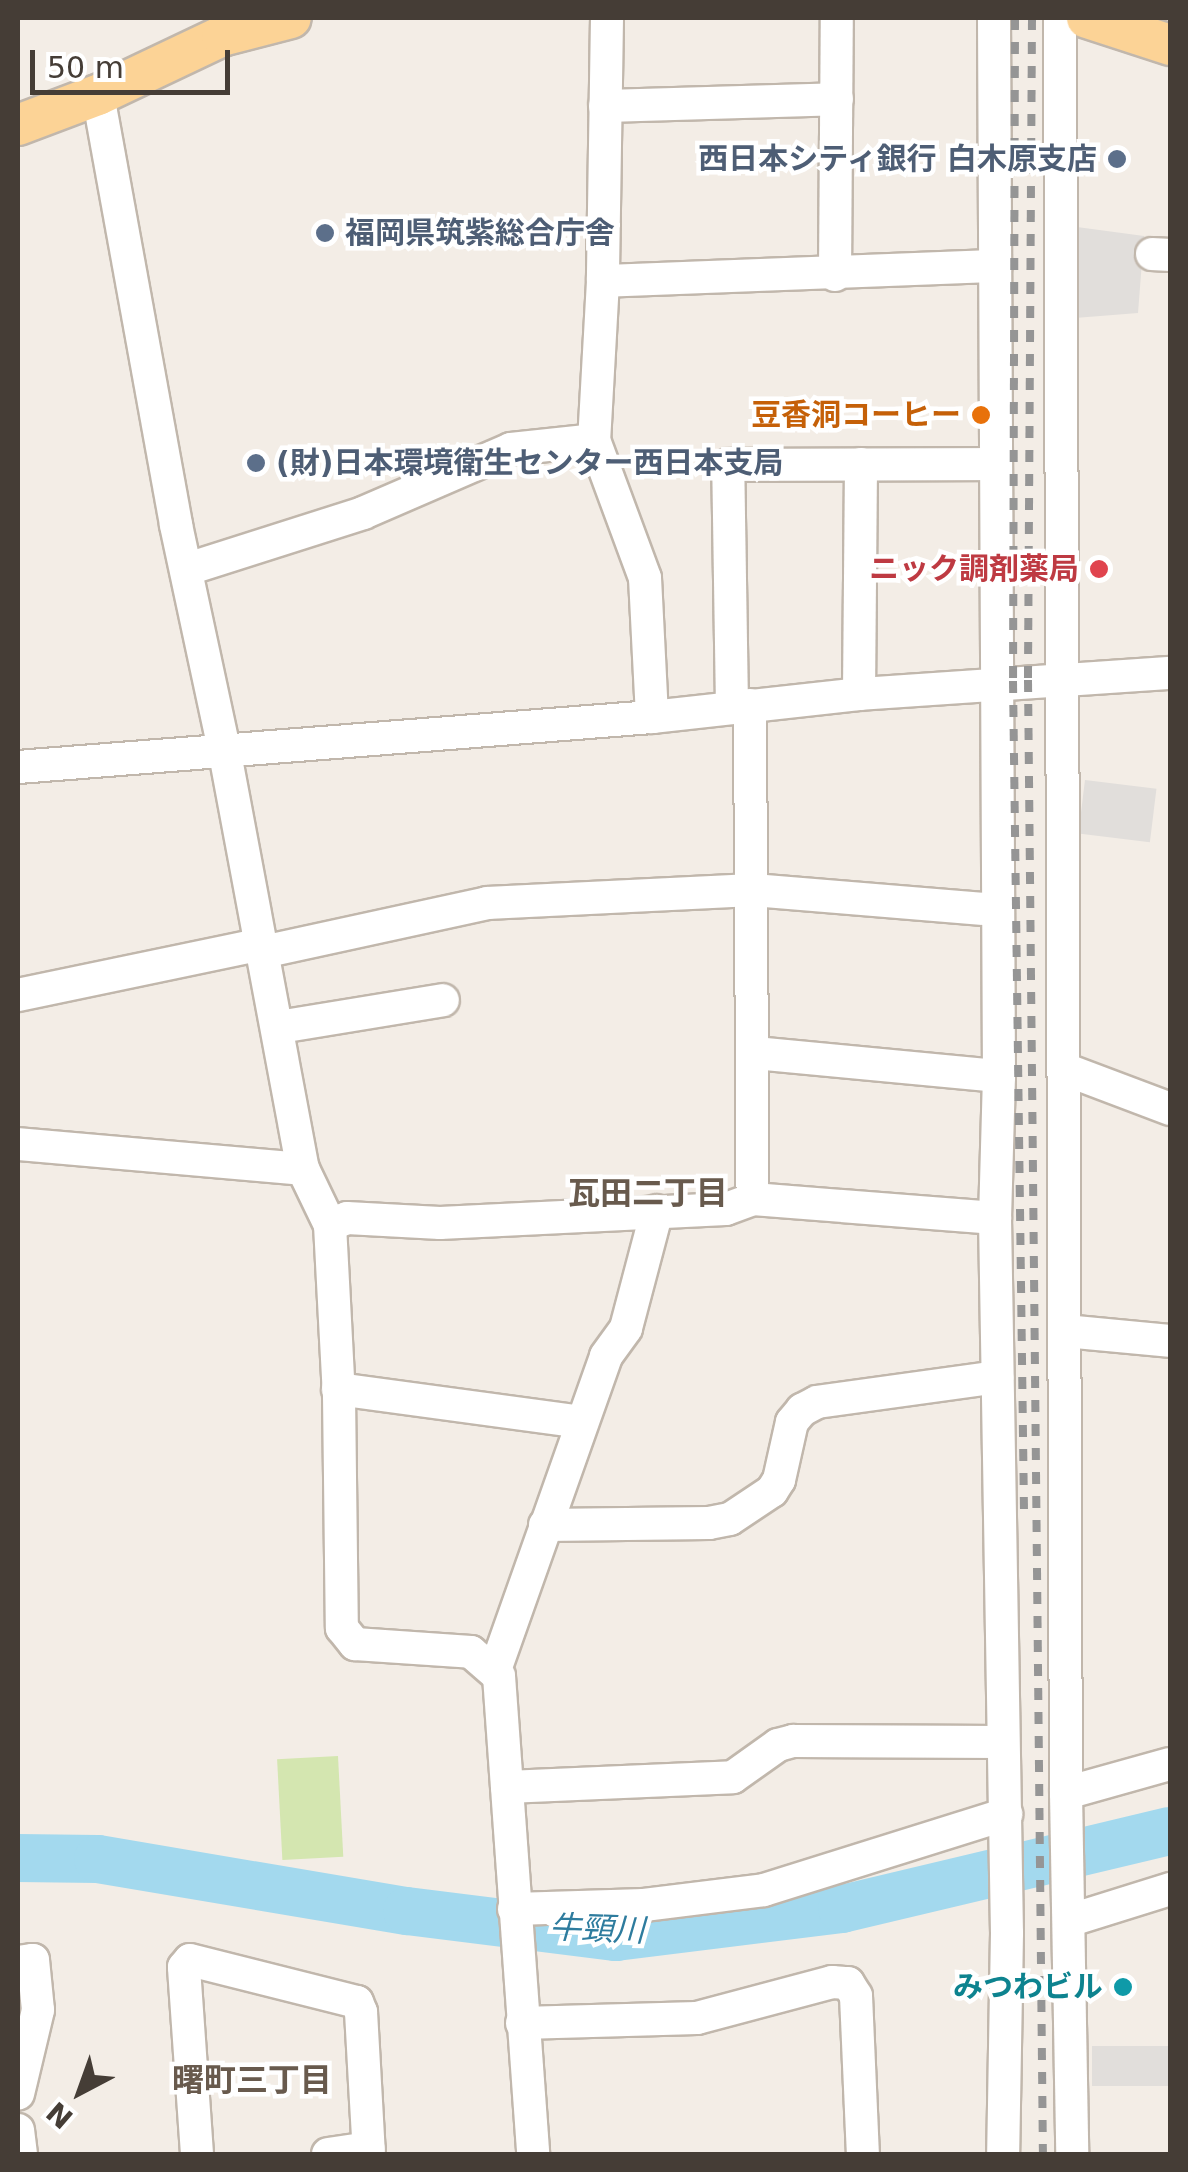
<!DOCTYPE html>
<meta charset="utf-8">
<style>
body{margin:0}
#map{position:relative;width:1188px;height:2172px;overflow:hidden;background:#f3ede6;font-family:"DejaVu Sans","Noto Sans JP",sans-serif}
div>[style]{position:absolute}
.green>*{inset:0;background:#d4e6b0;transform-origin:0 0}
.parking>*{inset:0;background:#e1dedb;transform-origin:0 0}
.water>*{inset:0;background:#a3d9ee}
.river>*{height:48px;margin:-24px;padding:0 24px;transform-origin:24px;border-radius:24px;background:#a3d9ee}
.roads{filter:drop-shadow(2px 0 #c1b7ac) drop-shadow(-2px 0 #c1b7ac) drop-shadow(0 2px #c1b7ac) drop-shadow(0 -2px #c1b7ac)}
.minor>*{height:32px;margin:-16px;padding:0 16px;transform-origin:16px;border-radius:16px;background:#fff}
.major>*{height:40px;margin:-20px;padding:0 20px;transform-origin:20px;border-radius:20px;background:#fcd396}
.rail>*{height:8px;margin-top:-4px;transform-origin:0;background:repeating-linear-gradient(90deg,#959595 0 12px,transparent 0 24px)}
.dots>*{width:28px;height:28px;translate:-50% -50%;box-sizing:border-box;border:5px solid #fff;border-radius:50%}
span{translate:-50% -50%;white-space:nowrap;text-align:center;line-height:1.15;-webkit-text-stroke:9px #fff;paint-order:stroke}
.service-label{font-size:30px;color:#4e5e75;font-weight:700}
.right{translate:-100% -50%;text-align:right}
.left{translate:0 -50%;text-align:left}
.food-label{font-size:30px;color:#c56008;font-weight:700}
.health-label{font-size:30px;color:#be3a42;font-weight:700}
.culture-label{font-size:30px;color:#0d838f;font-weight:700}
.neighbourhood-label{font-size:32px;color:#685a4d;font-weight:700}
.water-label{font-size:32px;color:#2e7c9e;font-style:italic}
.frame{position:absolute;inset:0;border:20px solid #453d36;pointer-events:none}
.north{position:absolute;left:30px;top:2042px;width:100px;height:100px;-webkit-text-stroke:8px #fff;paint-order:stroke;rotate:221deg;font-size:28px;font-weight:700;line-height:40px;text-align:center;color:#453d36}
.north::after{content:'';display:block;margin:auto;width:35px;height:45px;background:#453d36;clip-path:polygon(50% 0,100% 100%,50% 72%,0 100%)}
.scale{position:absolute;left:30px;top:50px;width:200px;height:45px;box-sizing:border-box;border:5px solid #453d36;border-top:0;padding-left:12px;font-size:30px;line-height:35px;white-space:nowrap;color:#453d36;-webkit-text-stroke:8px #fff;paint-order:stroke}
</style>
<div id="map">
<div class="green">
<div style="left:338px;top:1756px;width:101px;height:61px;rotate:87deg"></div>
</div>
<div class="parking">
<div style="clip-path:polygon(1077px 227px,1144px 236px,1138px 313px,1075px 318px)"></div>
<div style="left:1085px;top:780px;width:72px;height:54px;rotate:7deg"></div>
<div style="left:1170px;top:2046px;width:40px;height:78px;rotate:90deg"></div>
</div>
<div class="water">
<div style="clip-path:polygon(18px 1853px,97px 1853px,159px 1870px,88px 1879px,18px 1877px)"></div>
</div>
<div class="river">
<div style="left:18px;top:1858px;width:80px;rotate:0.7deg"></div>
<div style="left:98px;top:1859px;width:313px;rotate:9.6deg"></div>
<div style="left:407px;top:1911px;width:211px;rotate:7.1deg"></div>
<div style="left:616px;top:1937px;width:228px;rotate:-7.1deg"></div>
<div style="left:842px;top:1909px;width:337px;rotate:-13.4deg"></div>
</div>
<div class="roads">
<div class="minor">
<div style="left:607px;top:18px;width:263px;rotate:90.9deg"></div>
<div style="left:603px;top:281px;width:159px;rotate:93.2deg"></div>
<div style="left:594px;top:440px;width:147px;rotate:69.7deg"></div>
<div style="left:645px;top:578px;width:139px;rotate:87.1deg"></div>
<div style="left:994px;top:18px;width:1058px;rotate:89.73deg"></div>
<div style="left:999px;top:1076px;width:142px;rotate:91.6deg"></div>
<div style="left:995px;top:1218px;width:715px;rotate:89.04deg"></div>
<div style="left:1007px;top:1933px;width:221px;rotate:91deg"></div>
<div style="left:1060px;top:18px;width:1775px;rotate:89.81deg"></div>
<div style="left:1066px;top:1793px;width:361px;rotate:89deg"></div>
<div style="left:98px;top:95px;width:437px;rotate:79.7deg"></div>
<div style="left:176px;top:525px;width:228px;rotate:77.9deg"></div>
<div style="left:224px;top:748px;width:428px;rotate:79.4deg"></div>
<div style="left:303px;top:1169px;width:62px;rotate:64.3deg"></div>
<div style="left:330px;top:1225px;width:170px;rotate:87deg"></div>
<div style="left:339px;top:1395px;width:233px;rotate:89.3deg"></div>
<div style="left:342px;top:1628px;width:21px;rotate:51deg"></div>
<div style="left:355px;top:1644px;width:116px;rotate:3.9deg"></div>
<div style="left:471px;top:1652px;width:37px;rotate:41deg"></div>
<div style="left:499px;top:1676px;width:479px;rotate:85.9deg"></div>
<div style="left:605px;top:106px;width:232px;rotate:-1.7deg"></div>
<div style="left:1152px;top:254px;width:18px;rotate:3deg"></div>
<div style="left:835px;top:275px;width:257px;rotate:-89.6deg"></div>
<div style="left:603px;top:281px;width:393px;rotate:-2.2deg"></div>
<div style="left:188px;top:569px;width:184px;rotate:-17.7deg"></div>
<div style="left:363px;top:513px;width:161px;rotate:-23.4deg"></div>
<div style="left:511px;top:449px;width:83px;rotate:-6.2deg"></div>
<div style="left:859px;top:694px;width:230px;rotate:-89.5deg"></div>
<div style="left:750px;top:705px;width:494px;rotate:89.7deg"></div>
<div style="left:732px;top:707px;width:242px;rotate:-90.9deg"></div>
<div style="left:728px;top:465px;width:267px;rotate:-0.2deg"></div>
<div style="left:18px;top:767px;width:636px;rotate:-4.51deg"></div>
<div style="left:652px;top:717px;width:208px;rotate:-6.3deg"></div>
<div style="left:859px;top:694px;width:312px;rotate:-3.9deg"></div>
<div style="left:263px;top:952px;width:229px;rotate:-12.3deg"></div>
<div style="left:487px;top:903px;width:266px;rotate:-2.8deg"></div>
<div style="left:753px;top:890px;width:245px;rotate:4.7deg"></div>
<div style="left:18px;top:995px;width:249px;rotate:-11.8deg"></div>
<div style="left:279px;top:1027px;width:166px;rotate:-9.3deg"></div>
<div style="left:755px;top:1053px;width:245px;rotate:5.4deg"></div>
<div style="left:1067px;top:1070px;width:110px;rotate:20.7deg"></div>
<div style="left:18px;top:1144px;width:286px;rotate:5deg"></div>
<div style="left:330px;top:1225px;width:18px;rotate:-22deg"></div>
<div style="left:347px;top:1218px;width:93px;rotate:3.1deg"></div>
<div style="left:440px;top:1223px;width:286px;rotate:-2.8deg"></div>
<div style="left:726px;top:1209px;width:29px;rotate:-20deg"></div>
<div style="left:753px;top:1199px;width:243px;rotate:4.5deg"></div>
<div style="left:1065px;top:1331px;width:105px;rotate:5.4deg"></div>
<div style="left:338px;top:1389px;width:246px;rotate:7.7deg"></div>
<div style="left:545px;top:1525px;width:164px;rotate:-0.7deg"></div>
<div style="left:709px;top:1523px;width:21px;rotate:-11deg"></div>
<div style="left:730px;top:1519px;width:50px;rotate:-33.7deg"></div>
<div style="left:772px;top:1491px;width:13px;rotate:-58deg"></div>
<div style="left:779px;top:1480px;width:59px;rotate:-77.4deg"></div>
<div style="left:792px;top:1422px;width:16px;rotate:-50deg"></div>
<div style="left:802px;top:1410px;width:17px;rotate:-28deg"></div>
<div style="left:817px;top:1402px;width:182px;rotate:-7.9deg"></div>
<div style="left:495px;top:1670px;width:333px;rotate:-70.5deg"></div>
<div style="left:606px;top:1356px;width:34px;rotate:-54deg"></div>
<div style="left:626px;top:1328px;width:121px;rotate:-75.2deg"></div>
<div style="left:507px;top:1787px;width:226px;rotate:-2.5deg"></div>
<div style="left:733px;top:1777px;width:55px;rotate:-35.4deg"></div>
<div style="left:778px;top:1745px;width:16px;rotate:-15deg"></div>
<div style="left:793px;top:1741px;width:208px;rotate:0.3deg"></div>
<div style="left:1066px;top:1793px;width:108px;rotate:-15.6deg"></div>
<div style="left:514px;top:1909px;width:130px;rotate:-1.8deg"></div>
<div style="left:644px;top:1905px;width:121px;rotate:-7.1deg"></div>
<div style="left:764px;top:1890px;width:254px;rotate:-17.4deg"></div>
<div style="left:1071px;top:1920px;width:104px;rotate:-17.4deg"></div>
<div style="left:18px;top:1962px;width:15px;rotate:-8deg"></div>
<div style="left:33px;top:1960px;width:50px;rotate:84.3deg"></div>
<div style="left:38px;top:2010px;width:86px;rotate:103.4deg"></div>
<div style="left:522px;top:2023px;width:175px;rotate:-1.6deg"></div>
<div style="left:697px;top:2018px;width:140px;rotate:-14.9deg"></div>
<div style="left:832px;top:1982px;width:16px;rotate:4deg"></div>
<div style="left:848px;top:1983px;width:15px;rotate:58deg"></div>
<div style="left:856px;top:1996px;width:158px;rotate:87.5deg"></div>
<div style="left:18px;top:2130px;width:24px;rotate:83deg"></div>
<div style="left:197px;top:2154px;width:187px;rotate:-94deg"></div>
<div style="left:184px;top:1967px;width:9px;rotate:-49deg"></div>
<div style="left:190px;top:1960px;width:172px;rotate:14.1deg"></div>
<div style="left:357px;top:2002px;width:11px;rotate:68deg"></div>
<div style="left:361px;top:2012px;width:142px;rotate:86.8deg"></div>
<div style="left:328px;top:2154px;width:41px;rotate:-8.3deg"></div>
</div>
<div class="major">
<div style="left:1087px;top:18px;width:87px;rotate:18deg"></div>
<div style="left:18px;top:125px;width:85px;rotate:-20.6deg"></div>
<div style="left:98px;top:95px;width:137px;rotate:-25.4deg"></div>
<div style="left:222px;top:36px;width:71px;rotate:-14.6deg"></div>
</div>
</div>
<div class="rail">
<div style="left:1015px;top:18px;width:663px;rotate:90.17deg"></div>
<div style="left:1013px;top:681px;width:829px;rotate:89.24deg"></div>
<div style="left:1032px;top:18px;width:662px;rotate:90.35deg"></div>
<div style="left:1028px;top:680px;width:1474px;rotate:89.42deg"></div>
</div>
<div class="dots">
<div style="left:1117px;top:159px;background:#5c6f8a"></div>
<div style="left:325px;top:233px;background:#5c6f8a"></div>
<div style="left:981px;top:415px;background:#e8710a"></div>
<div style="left:256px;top:463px;background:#5c6f8a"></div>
<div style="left:1099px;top:569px;background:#e0444e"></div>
<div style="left:1123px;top:1987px;background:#0f9aa8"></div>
</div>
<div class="service-label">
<span class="right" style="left:1097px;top:159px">西日本シティ銀行 白木原支店</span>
<span class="left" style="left:345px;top:233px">福岡県筑紫総合庁舎</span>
<span class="left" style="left:276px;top:463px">(財)日本環境衛生センター西日本支局</span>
</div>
<div class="food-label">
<span class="right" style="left:961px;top:415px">豆香洞コーヒー</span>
</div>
<div class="health-label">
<span class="right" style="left:1079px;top:569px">ニック調剤薬局</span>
</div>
<div class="culture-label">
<span class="right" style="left:1103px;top:1987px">みつわビル</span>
</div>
<div class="neighbourhood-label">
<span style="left:648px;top:1193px">瓦田二丁目</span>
<span style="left:252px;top:2080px">曙町三丁目</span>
</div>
<div class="water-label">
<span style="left:597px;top:1929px;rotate:2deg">牛頸川</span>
</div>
<div class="frame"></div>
<div class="north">N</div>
<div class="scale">50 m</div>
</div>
